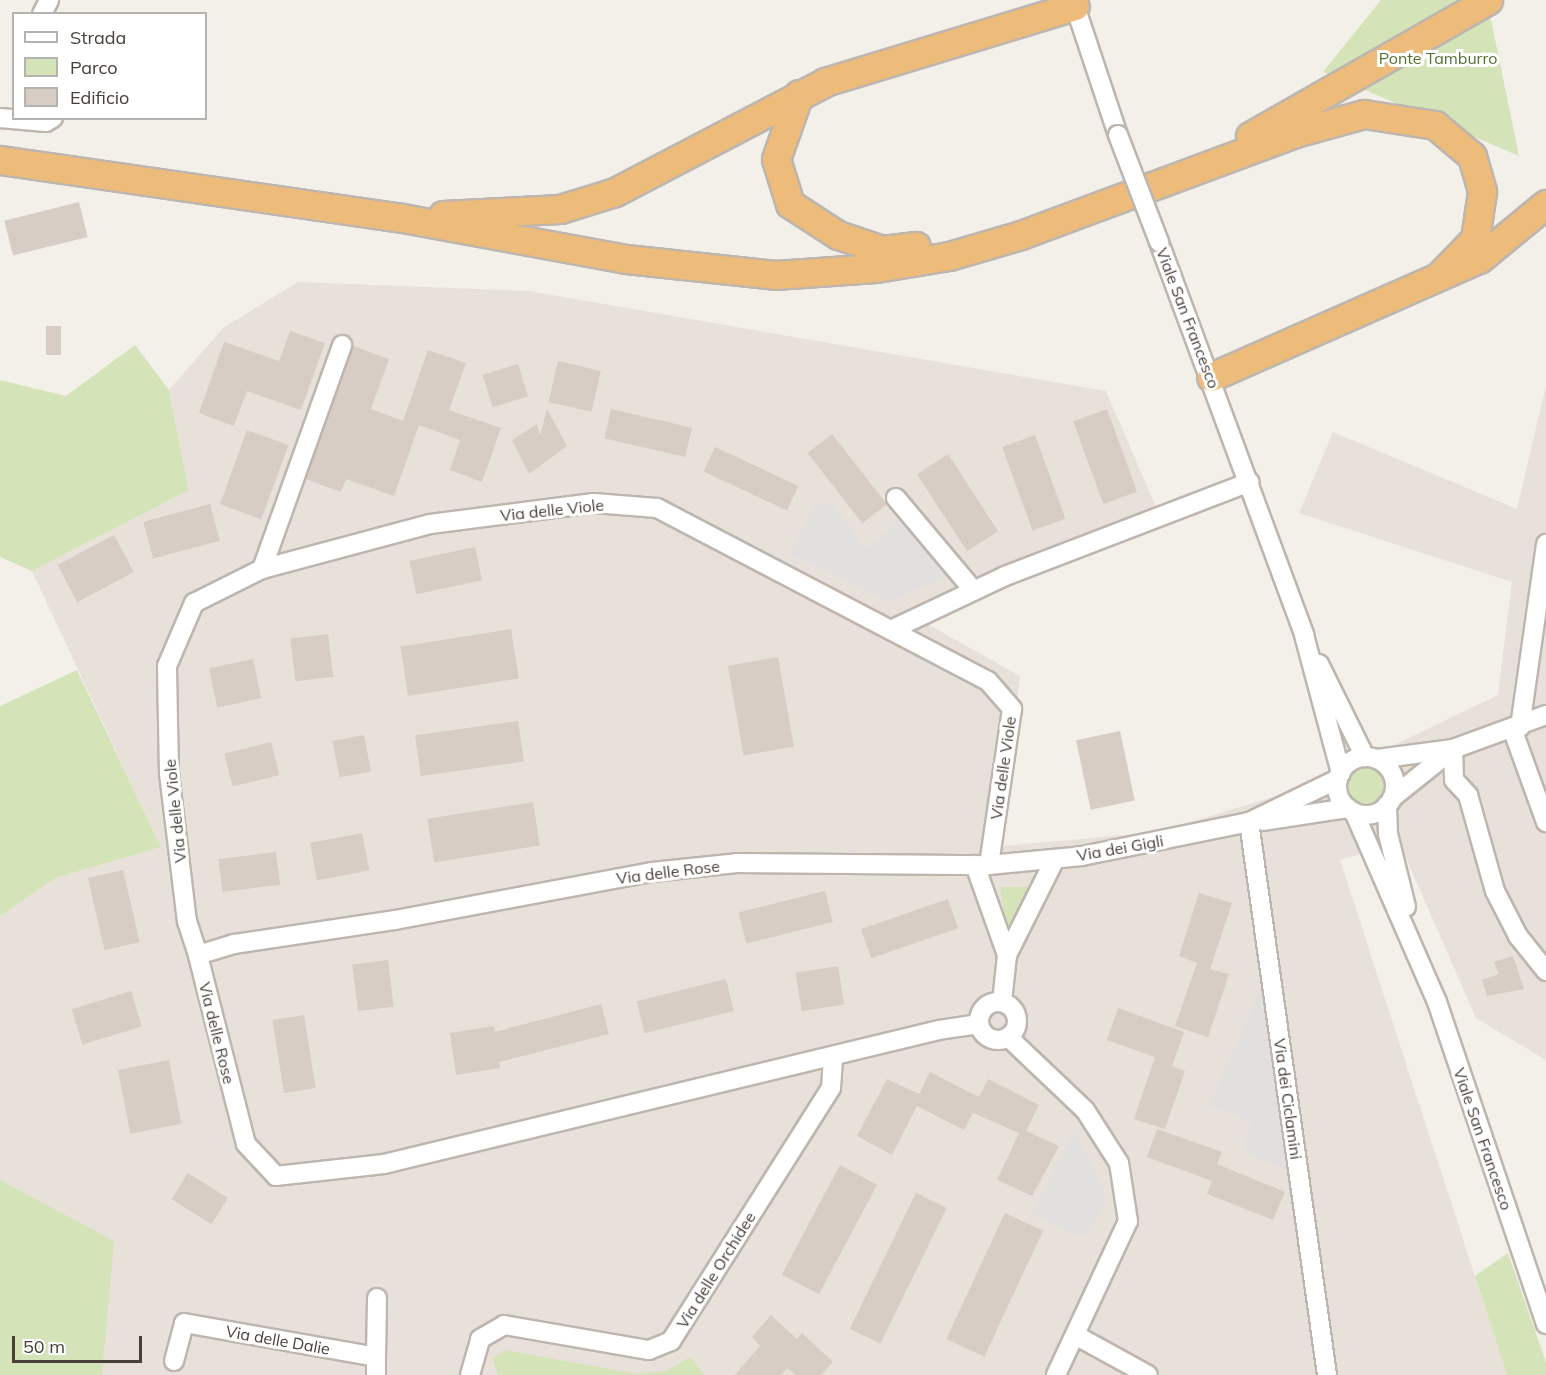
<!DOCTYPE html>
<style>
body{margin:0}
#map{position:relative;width:1546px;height:1375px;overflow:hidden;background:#f3f0ea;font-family:Mulish,sans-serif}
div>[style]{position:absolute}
.residential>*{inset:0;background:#e7e1d9}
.green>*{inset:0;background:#d4e3b8}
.round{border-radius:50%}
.parking>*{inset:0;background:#e2e0de}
.building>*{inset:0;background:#d7cdc4;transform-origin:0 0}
.roads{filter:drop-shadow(2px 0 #beb6ae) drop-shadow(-2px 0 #beb6ae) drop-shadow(0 2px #beb6ae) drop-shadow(0 -2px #beb6ae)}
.minor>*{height:18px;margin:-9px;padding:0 9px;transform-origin:9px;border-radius:9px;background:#fff}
.minor>.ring{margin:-9px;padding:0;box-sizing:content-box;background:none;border:18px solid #fff;border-radius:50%}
.highway>*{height:27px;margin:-13.5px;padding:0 13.5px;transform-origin:13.5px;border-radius:13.5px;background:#eebc7a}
.bridges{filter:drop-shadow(2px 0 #beb6ae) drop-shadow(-2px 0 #beb6ae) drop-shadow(0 2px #beb6ae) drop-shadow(0 -2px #beb6ae)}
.minor-bridge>*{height:18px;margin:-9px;padding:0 9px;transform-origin:9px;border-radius:9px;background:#fff}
span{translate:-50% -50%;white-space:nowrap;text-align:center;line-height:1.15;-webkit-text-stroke:6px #fff;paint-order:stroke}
.park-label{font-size:16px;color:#517232}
.street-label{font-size:16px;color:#464039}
.legend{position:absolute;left:12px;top:12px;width:195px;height:108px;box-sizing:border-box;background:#fff;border:2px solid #b5b3b0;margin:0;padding:8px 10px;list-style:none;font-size:18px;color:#464039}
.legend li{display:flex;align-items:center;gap:12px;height:30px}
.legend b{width:30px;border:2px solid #b5b3b0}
.scale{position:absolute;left:12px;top:1336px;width:130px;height:27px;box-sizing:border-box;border:3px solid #464039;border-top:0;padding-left:8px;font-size:18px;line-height:21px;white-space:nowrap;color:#464039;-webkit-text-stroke:4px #fff;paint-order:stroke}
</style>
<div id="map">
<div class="residential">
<div style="clip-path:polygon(298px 282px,529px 291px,1106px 391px,1162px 521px,924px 622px,1020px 676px,1003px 846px,1158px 832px,1309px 786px,1498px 695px,1512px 582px,1299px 513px,1333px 432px,1517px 509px,1546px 385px,1546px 1060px,1476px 1018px,1399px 842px,1340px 860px,1507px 1375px,102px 1375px,113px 1241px,0 1180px,0 916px,54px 878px,161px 847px,32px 571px,189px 490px,169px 390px,223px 328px)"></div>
</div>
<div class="green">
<div style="clip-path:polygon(1381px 0,1487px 0,1519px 156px,1323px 72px)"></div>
<div style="clip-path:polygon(135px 345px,169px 390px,189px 490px,32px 571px,0 557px,0 380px,66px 396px)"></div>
<div style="clip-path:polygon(77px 670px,161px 847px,55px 878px,0 916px,0 706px)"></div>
<div class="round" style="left:1345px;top:766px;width:42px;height:42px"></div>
<div style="clip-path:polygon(1000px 887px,1031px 887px,1018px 922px,1006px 924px)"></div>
<div style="clip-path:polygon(0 1180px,114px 1241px,102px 1375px,0 1375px)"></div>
<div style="clip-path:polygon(1508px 1253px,1546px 1362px,1546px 1375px,1507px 1375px,1475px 1276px)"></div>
<div style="clip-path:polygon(504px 1350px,637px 1374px,667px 1371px,690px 1357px,705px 1375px,498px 1375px,493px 1359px)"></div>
</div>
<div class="parking">
<div style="clip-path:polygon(833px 504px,866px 549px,902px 518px,949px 575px,890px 602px,790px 554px,814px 506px)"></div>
<div style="clip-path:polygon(1263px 982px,1290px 1172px,1242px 1151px,1252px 1123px,1209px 1105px)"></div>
<div style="clip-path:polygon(1075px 1130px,1105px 1192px,1102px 1212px,1084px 1238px,1031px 1215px)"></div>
</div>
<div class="building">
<div style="left:79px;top:202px;width:36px;height:77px;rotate:76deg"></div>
<div style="left:46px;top:326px;width:15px;height:29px"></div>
<div style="clip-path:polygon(290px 331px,325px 343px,301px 410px,247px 391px,234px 426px,199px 413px,224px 342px,279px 361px)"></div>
<div style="clip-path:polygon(353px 346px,389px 359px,371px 409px,403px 421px,428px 350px,466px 363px,449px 410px,501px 428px,482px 482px,450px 470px,460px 440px,419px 425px,394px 496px,346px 479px,341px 492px,306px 479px)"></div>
<div style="left:558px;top:361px;width:44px;height:42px;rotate:13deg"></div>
<div style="left:518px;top:364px;width:34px;height:37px;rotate:73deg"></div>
<div style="clip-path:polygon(547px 409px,567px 446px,529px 474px,512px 440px,537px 424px,540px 435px)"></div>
<div style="left:611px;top:409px;width:83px;height:30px;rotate:13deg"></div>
<div style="left:1107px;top:409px;width:88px;height:36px;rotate:70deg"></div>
<div style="left:247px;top:430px;width:44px;height:79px;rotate:20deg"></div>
<div style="left:832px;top:434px;width:89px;height:31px;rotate:52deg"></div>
<div style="left:1035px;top:435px;width:89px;height:35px;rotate:70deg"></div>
<div style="left:715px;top:447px;width:92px;height:27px;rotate:25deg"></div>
<div style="left:948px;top:454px;width:92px;height:37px;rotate:57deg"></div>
<div style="left:210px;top:504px;width:38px;height:69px;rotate:75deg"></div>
<div style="left:114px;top:535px;width:42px;height:64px;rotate:62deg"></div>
<div style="left:475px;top:547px;width:34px;height:67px;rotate:78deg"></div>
<div style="left:511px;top:629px;width:50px;height:112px;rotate:81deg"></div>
<div style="left:328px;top:634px;width:43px;height:38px;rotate:83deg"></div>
<div style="left:778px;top:657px;width:91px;height:51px;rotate:80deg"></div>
<div style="left:253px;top:659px;width:40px;height:45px;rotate:78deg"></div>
<div style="left:518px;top:721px;width:41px;height:104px;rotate:82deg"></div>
<div style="left:1120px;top:731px;width:71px;height:45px;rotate:78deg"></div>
<div style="left:364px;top:735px;width:37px;height:32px;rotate:79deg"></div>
<div style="left:271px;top:742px;width:34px;height:48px;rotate:76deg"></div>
<div style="left:533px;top:802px;width:44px;height:107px;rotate:81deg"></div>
<div style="left:362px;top:833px;width:38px;height:53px;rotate:79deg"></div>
<div style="left:276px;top:852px;width:33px;height:58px;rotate:83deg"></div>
<div style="left:123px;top:870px;width:74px;height:36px;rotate:77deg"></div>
<div style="left:825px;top:891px;width:32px;height:89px;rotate:76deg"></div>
<div style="clip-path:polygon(1199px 893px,1232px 903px,1210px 969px,1229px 974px,1208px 1037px,1175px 1026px,1197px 963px,1179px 956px)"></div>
<div style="left:948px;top:899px;width:31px;height:92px;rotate:71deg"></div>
<div style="clip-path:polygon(1513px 956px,1524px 989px,1487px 996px,1482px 980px,1499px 974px,1494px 962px)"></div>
<div style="left:388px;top:960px;width:47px;height:36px;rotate:83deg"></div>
<div style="left:838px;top:966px;width:39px;height:43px;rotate:81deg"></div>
<div style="left:726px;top:979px;width:33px;height:92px;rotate:76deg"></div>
<div style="left:131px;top:991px;width:37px;height:62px;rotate:73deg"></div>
<div style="clip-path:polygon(601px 1004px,609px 1034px,499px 1062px,500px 1068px,456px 1075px,450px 1033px,494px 1026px,495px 1032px)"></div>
<div style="clip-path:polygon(1118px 1008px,1184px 1032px,1172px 1066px,1185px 1071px,1165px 1129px,1134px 1119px,1155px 1057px,1107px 1040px)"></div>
<div style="left:304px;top:1015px;width:74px;height:32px;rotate:81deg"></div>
<div style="left:169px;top:1060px;width:65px;height:52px;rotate:79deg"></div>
<div style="clip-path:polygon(930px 1072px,979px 1097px,988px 1079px,1039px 1105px,1026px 1131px,1059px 1146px,1032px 1196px,997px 1180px,1019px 1133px,973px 1113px,964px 1130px,917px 1106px,892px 1155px,857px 1136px,887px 1079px,919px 1094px)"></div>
<div style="clip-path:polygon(1157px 1129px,1222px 1152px,1217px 1164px,1285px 1192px,1273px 1220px,1207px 1194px,1212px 1181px,1147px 1157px)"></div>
<div style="left:840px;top:1165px;width:42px;height:124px;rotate:28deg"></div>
<div style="left:188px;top:1173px;width:47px;height:31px;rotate:32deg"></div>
<div style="left:916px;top:1193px;width:34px;height:151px;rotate:26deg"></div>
<div style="left:1005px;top:1213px;width:42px;height:139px;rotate:25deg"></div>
<div style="clip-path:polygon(771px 1315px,797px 1339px,802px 1333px,833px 1362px,821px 1375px,796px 1375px,787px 1368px,781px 1375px,735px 1375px,760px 1346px,752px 1337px)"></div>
</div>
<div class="roads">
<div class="minor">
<div style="left:1073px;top:0;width:142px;rotate:71.6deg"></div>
<div style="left:42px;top:14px;width:16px;rotate:-63deg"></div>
<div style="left:0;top:118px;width:46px;rotate:5deg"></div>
<div style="left:46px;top:122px;width:8px;rotate:-30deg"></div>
<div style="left:1159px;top:242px;width:419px;rotate:69.7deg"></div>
<div style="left:1304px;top:635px;width:143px;rotate:75deg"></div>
<div style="left:896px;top:498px;width:121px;rotate:50deg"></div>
<div style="left:262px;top:569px;width:238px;rotate:-70.3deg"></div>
<div style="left:891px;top:630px;width:126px;rotate:-25.3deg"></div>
<div style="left:1005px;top:576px;width:262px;rotate:-21deg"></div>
<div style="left:1319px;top:664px;width:104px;rotate:63.7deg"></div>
<div style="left:1520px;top:727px;width:185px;rotate:-81.9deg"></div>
<div style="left:1513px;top:731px;width:97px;rotate:70.1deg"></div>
<div style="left:1453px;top:749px;width:31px;rotate:88deg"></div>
<div style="left:1454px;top:780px;width:21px;rotate:47deg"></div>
<div style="left:1468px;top:795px;width:100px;rotate:74.3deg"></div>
<div style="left:1495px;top:891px;width:51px;rotate:62.9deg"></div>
<div style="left:1518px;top:936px;width:45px;rotate:51.3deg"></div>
<div class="ring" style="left:1337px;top:757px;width:40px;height:40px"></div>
<div style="left:1377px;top:759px;width:77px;rotate:-7.5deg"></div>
<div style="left:1453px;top:749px;width:99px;rotate:-20.1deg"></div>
<div style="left:1392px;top:798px;width:78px;rotate:-38.8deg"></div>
<div style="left:1387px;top:805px;width:29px;rotate:88deg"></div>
<div style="left:1388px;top:834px;width:75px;rotate:76.1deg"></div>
<div style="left:1354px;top:812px;width:207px;rotate:66.4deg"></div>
<div style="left:1437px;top:1002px;width:340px;rotate:71.3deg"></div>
<div style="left:1263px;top:821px;width:86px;rotate:-8.7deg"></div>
<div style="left:1249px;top:822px;width:558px;rotate:81.97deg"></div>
<div style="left:975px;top:865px;width:96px;rotate:70.4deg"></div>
<div style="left:198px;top:955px;width:35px;rotate:-108deg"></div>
<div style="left:187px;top:922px;width:150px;rotate:-96.9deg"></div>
<div style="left:169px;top:773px;width:107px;rotate:-91.1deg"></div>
<div style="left:167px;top:666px;width:69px;rotate:-66.8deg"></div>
<div style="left:194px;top:603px;width:76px;rotate:-26.6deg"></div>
<div style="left:262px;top:569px;width:174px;rotate:-15deg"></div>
<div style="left:430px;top:524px;width:165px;rotate:-7.3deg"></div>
<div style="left:594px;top:503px;width:63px;rotate:4.5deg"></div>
<div style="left:657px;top:508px;width:373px;rotate:27.6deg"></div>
<div style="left:988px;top:681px;width:37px;rotate:49deg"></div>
<div style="left:1012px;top:709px;width:158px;rotate:98.4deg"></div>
<div style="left:1002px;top:1002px;width:47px;rotate:-83.9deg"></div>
<div style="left:1007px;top:955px;width:107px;rotate:-63.4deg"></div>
<div class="ring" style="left:979px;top:1002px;width:20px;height:20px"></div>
<div style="left:979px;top:1024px;width:40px;rotate:171.5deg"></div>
<div style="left:939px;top:1030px;width:571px;rotate:166.43deg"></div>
<div style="left:384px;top:1164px;width:109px;rotate:173.7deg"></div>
<div style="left:276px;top:1176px;width:44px;rotate:-133.2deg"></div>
<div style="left:246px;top:1144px;width:195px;rotate:-104.3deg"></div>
<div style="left:198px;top:955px;width:38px;rotate:-17deg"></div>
<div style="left:234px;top:944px;width:163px;rotate:-8.5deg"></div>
<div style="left:395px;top:920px;width:261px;rotate:-10.6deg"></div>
<div style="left:652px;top:872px;width:85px;rotate:-6deg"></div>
<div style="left:737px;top:863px;width:252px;rotate:0.5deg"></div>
<div style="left:989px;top:865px;width:93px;rotate:-5.5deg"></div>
<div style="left:1082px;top:856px;width:170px;rotate:-11.5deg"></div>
<div style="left:1249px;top:822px;width:99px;rotate:-25.8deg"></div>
<div style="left:1008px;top:1037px;width:106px;rotate:43.5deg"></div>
<div style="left:1085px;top:1110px;width:63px;rotate:57.3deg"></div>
<div style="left:1119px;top:1163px;width:59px;rotate:81.2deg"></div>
<div style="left:1128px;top:1221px;width:170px;rotate:115.1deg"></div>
<div style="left:1075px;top:1335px;width:83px;rotate:28.7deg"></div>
<div style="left:376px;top:1357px;width:59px;rotate:-89deg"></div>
<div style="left:174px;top:1361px;width:39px;rotate:-75deg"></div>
<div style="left:184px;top:1323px;width:195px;rotate:10deg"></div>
<div style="left:376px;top:1357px;width:18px;rotate:90deg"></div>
<div style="left:470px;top:1375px;width:37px;rotate:-74deg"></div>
<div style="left:480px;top:1339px;width:28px;rotate:-30deg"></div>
<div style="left:504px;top:1325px;width:147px;rotate:9.8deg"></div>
<div style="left:649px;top:1350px;width:24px;rotate:-22deg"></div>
<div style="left:671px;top:1341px;width:299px;rotate:-57.7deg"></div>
<div style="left:831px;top:1088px;width:32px;rotate:-86deg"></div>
</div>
<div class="highway">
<div style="left:799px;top:94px;width:69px;rotate:109.5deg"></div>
<div style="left:776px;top:159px;width:47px;rotate:72.7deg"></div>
<div style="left:790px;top:204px;width:57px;rotate:32.9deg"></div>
<div style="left:838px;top:235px;width:46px;rotate:18.8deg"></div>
<div style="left:882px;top:250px;width:34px;rotate:-7deg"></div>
<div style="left:1250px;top:136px;width:274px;rotate:-29.7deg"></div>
<div style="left:0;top:160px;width:401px;rotate:8.2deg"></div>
<div style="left:397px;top:217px;width:233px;rotate:10.4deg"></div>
<div style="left:626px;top:259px;width:150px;rotate:6.1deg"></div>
<div style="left:775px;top:275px;width:101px;rotate:-4deg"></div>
<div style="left:876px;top:268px;width:74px;rotate:-9.3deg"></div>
<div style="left:949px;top:256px;width:75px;rotate:-16.3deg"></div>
<div style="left:1021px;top:235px;width:292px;rotate:-20.4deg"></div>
<div style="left:1295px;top:133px;width:72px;rotate:-15.4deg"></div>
<div style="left:1364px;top:114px;width:72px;rotate:8.8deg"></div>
<div style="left:1435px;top:125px;width:48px;rotate:40deg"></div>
<div style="left:1472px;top:156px;width:37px;rotate:74deg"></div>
<div style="left:1482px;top:192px;width:48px;rotate:98.5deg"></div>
<div style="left:1475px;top:239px;width:47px;rotate:134.1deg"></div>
<div style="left:443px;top:215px;width:117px;rotate:-2.9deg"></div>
<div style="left:560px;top:209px;width:58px;rotate:-17.2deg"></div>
<div style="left:615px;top:192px;width:237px;rotate:-27.6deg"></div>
<div style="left:825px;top:82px;width:261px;rotate:-16.9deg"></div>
<div style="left:1211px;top:377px;width:293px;rotate:-23.8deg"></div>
<div style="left:1479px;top:259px;width:87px;rotate:-39.4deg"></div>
</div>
</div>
<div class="bridges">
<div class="minor-bridge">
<div style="left:1118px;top:135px;width:115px;rotate:69deg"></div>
</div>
</div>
<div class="park-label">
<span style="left:1438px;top:58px">Ponte Tamburro</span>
</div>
<div class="street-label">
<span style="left:1188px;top:318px;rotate:69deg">Viale San Francesco</span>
<span style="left:552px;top:510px;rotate:-6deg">Via delle Viole</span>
<span style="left:1003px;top:768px;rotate:-82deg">Via delle Viole</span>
<span style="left:175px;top:811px;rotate:-96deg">Via delle Viole</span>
<span style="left:1120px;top:848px;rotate:-10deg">Via dei Gigli</span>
<span style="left:668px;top:872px;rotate:-7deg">Via delle Rose</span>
<span style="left:217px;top:1033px;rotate:76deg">Via delle Rose</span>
<span style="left:1288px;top:1099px;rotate:82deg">Via dei Ciclamini</span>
<span style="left:1483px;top:1139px;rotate:71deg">Viale San Francesco</span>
<span style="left:716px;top:1270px;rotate:-58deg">Via delle Orchidee</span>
<span style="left:278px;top:1340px;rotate:10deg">Via delle Dalie</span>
</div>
<ul class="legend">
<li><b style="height:8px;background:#fff"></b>Strada</li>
<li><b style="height:16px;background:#d4e3b8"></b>Parco</li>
<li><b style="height:16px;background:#d7cdc4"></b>Edificio</li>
</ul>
<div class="scale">50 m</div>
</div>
